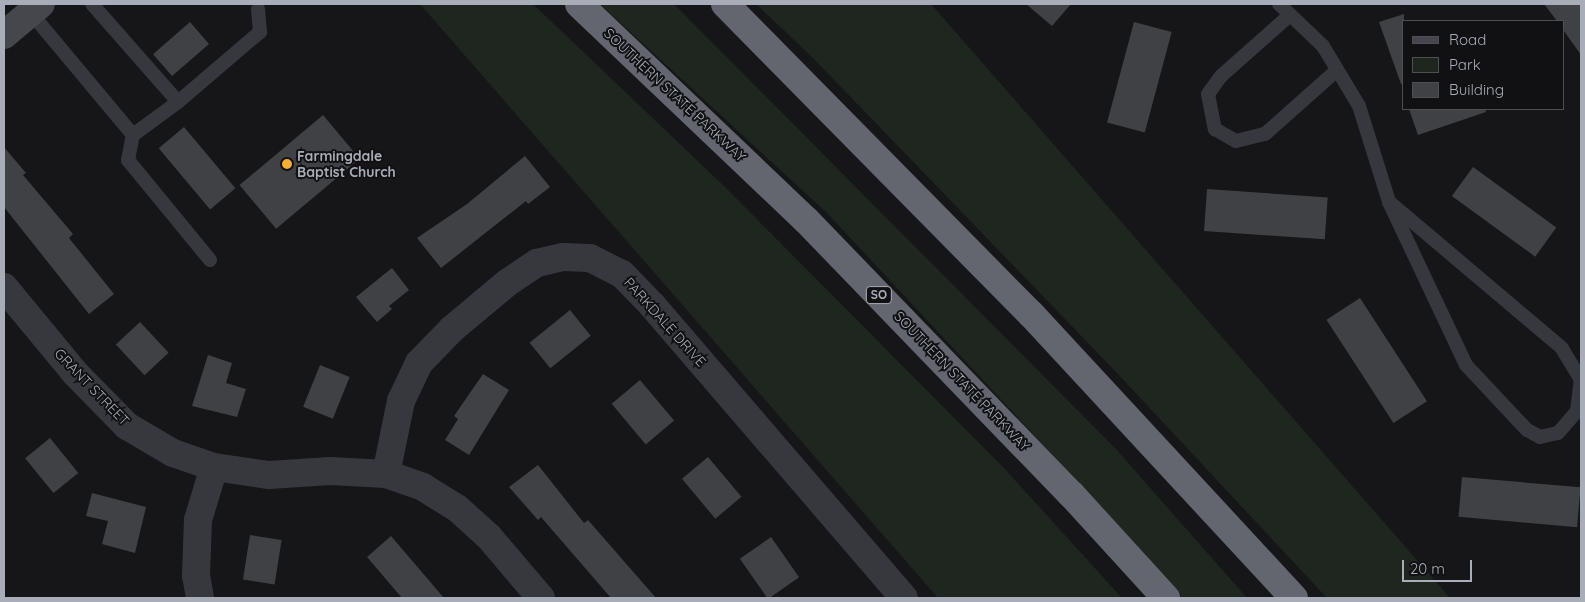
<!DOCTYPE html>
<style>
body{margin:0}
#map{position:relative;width:1585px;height:602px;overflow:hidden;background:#161618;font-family:Quicksand,sans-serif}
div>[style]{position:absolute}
.green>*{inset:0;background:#1e261f}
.building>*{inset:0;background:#404145;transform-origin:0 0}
.lane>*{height:14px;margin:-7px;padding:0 7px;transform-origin:7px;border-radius:7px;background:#37383d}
.street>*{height:28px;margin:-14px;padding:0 14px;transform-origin:14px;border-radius:14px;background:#37383d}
.secondary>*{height:28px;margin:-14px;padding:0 14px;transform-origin:14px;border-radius:14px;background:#45474d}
.highway>*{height:28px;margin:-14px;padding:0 14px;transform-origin:14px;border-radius:14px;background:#63666e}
.dots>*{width:14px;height:14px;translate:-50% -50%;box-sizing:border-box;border:2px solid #111113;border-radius:50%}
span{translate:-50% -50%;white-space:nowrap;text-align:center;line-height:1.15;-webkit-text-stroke:4px #111113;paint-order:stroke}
.shield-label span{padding:1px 4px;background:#111113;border:1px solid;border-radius:4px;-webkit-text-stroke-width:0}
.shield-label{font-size:12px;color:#a8adb8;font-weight:700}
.street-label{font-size:14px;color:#a8adb8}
.poi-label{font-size:14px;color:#a8adb8;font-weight:700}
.left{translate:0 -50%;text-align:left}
.frame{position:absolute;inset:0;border:5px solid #a8adb8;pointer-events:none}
.legend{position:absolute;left:1402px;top:20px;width:162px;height:90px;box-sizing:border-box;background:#111113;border:1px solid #4d4f55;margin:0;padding:6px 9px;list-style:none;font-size:15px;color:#a8adb8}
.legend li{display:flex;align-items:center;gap:10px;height:25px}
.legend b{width:25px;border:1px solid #4d4f55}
.scale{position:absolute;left:1402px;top:560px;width:70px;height:22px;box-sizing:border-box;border:2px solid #a8adb8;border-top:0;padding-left:6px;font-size:15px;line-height:18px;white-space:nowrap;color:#a8adb8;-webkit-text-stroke:4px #111113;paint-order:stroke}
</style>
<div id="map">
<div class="green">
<div style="clip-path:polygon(420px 4px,533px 4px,724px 186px,1004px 468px,1122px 598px,938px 598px)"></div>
<div style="clip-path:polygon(600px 4px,674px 4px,1116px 449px,1247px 598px,1182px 598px,1107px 513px,827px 213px)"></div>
<div style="clip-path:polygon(756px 4px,931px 4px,1450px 598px,1327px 598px,1117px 373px,813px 58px)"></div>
</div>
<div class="building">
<div style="clip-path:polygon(1026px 4px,1071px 4px,1052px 26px)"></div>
<div style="clip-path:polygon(1544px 4px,1581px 4px,1581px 55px,1564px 31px,1564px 21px,1557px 21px)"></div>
<div style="clip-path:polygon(1404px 14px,1404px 84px,1401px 84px,1379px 22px)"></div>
<div style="left:190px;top:22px;width:29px;height:49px;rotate:49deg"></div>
<div style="left:1134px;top:22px;width:39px;height:104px;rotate:15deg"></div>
<div style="clip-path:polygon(1409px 109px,1485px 109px,1486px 112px,1418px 135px)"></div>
<div style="left:323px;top:115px;width:57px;height:109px;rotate:50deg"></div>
<div style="left:184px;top:127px;width:80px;height:33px;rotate:50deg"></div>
<div style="clip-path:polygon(4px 147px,26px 173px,23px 175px,73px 234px,69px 238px,114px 294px,89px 314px,4px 207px)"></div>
<div style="clip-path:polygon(525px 156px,550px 187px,528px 204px,526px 201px,441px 268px,417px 238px,467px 204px)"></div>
<div style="left:1473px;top:167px;width:103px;height:36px;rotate:36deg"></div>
<div style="left:1207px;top:189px;width:121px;height:42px;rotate:4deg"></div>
<div style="clip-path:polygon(392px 268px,409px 290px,389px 306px,392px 309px,377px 322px,356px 297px)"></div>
<div style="left:1360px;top:298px;width:123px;height:40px;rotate:57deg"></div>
<div style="left:570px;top:310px;width:33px;height:52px;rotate:51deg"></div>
<div style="left:140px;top:322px;width:42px;height:33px;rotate:47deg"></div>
<div style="clip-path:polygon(208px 355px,232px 363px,226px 383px,246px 389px,237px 417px,192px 406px)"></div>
<div style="left:320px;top:365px;width:32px;height:45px;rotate:22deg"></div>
<div style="clip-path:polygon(483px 374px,509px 390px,469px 455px,445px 440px,458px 419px,454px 416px)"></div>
<div style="left:640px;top:380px;width:53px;height:37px;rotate:50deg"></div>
<div style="left:50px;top:438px;width:45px;height:32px;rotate:51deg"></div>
<div style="left:708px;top:457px;width:52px;height:34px;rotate:50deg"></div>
<div style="clip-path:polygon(538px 465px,584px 523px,588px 520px,656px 598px,611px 598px,541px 517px,538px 520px,509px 487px)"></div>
<div style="left:1462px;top:477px;width:119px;height:40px;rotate:5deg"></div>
<div style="clip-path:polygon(92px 493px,146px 507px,135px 553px,102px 544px,108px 521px,86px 516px)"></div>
<div style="left:250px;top:535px;width:32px;height:45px;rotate:9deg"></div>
<div style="clip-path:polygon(391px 536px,444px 598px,402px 598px,367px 557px)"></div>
<div style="left:771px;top:537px;width:49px;height:38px;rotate:55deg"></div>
</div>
<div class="lane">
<div style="left:92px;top:4px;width:130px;rotate:48.7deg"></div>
<div style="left:1279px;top:4px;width:61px;rotate:43.7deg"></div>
<div style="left:1323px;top:46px;width:70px;rotate:59deg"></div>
<div style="left:1359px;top:106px;width:101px;rotate:72.6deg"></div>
<div style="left:1389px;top:202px;width:180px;rotate:64.7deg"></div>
<div style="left:1466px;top:365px;width:89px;rotate:46.8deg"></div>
<div style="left:1527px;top:430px;width:15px;rotate:28deg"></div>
<div style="left:1540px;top:437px;width:18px;rotate:-13deg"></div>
<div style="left:1558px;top:433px;width:29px;rotate:-49deg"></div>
<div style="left:1577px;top:411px;width:31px;rotate:-83deg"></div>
<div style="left:1581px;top:380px;width:37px;rotate:-121deg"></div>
<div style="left:1562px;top:348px;width:226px;rotate:-139.8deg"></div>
<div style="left:31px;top:13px;width:159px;rotate:50.1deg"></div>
<div style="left:1290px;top:15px;width:92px;rotate:138.5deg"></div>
<div style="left:1221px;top:76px;width:22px;rotate:126deg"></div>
<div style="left:1208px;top:94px;width:36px;rotate:79deg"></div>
<div style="left:1215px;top:129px;width:24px;rotate:30deg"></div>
<div style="left:1236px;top:141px;width:30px;rotate:-14deg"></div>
<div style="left:1265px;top:134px;width:96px;rotate:-41.6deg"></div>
<div style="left:210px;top:260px;width:129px;rotate:-129.4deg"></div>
<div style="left:128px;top:160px;width:25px;rotate:-79deg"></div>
<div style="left:133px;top:135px;width:56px;rotate:-36.3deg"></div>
<div style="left:178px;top:102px;width:108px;rotate:-40.5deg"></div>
<div style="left:260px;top:32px;width:23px;rotate:-95deg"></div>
</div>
<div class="street">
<div style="left:4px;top:287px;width:113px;rotate:50.4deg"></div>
<div style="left:76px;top:374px;width:73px;rotate:45.6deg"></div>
<div style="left:127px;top:426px;width:53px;rotate:30.4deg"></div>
<div style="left:173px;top:453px;width:43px;rotate:18.9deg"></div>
<div style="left:214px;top:467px;width:56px;rotate:8.3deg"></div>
<div style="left:269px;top:475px;width:61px;rotate:-3.8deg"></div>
<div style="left:330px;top:471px;width:56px;rotate:3.1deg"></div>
<div style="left:386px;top:474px;width:39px;rotate:19deg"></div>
<div style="left:423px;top:487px;width:40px;rotate:32deg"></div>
<div style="left:457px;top:508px;width:43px;rotate:42.2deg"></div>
<div style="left:489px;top:537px;width:80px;rotate:49.6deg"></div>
<div style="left:386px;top:474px;width:75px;rotate:-78.4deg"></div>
<div style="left:401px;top:401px;width:42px;rotate:-64.7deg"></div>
<div style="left:419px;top:363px;width:47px;rotate:-45.9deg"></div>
<div style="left:452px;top:329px;width:72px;rotate:-39.9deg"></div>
<div style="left:507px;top:283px;width:36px;rotate:-34deg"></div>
<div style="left:537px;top:263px;width:27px;rotate:-13deg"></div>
<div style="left:563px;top:257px;width:27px;rotate:2deg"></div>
<div style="left:590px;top:258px;width:36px;rotate:27deg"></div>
<div style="left:622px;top:274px;width:43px;rotate:45.9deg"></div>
<div style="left:652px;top:305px;width:386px;rotate:49.3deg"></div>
<div style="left:200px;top:598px;width:22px;rotate:-100deg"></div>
<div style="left:196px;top:576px;width:56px;rotate:-88deg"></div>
<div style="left:198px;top:520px;width:55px;rotate:-73.2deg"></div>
</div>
<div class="secondary">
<div style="left:4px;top:35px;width:48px;rotate:-40deg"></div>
</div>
<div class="highway">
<div style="left:579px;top:4px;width:313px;rotate:43.6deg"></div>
<div style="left:806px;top:220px;width:381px;rotate:46deg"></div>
<div style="left:1071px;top:494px;width:141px;rotate:47.6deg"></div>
<div style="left:725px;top:4px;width:436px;rotate:45.4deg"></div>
<div style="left:1031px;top:314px;width:387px;rotate:47.2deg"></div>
</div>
<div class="dots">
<div style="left:287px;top:164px;background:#f2b134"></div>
</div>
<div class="shield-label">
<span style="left:879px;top:295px">SO</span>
</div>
<div class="street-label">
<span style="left:675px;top:95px;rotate:43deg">SOUTHERN STATE PARKWAY</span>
<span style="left:665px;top:322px;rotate:48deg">PARKDALE DRIVE</span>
<span style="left:962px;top:381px;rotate:46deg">SOUTHERN STATE PARKWAY</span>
<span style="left:92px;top:387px;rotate:46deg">GRANT STREET</span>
</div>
<div class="poi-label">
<span class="left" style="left:297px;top:164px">Farmingdale<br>Baptist Church</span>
</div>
<div class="frame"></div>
<ul class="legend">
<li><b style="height:6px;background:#45474d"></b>Road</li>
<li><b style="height:14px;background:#1e261f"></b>Park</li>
<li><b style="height:14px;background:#404145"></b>Building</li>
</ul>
<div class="scale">20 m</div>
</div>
